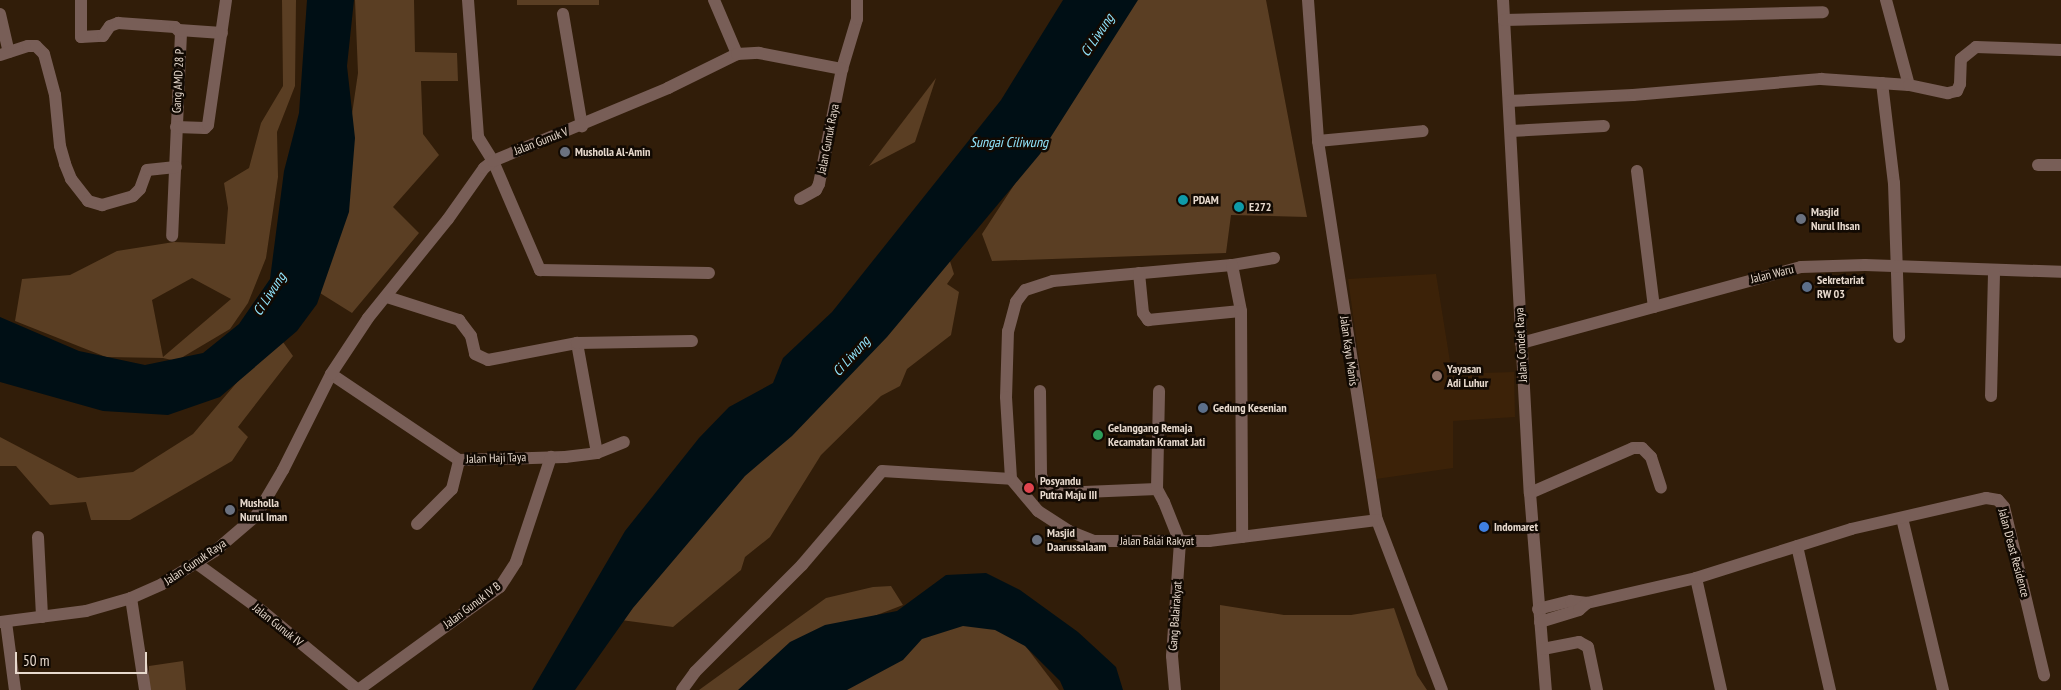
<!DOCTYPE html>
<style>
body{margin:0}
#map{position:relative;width:2061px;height:690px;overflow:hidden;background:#311d09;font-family:"PT Sans Narrow",sans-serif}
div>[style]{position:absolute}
.built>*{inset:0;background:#3c2208}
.green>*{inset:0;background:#5a3e23;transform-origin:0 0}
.water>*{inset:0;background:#000f15}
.minor>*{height:12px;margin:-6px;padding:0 6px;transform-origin:6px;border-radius:6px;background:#785e57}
.dots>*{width:14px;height:14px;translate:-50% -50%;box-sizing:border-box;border:2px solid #120a03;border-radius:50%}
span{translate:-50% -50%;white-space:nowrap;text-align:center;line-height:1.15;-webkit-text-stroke:5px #120a03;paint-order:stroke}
.street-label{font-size:12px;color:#e7d9cd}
.poi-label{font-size:12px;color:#e7d9cd;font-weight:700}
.left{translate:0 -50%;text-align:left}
.water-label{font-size:14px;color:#92e5fd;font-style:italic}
.scale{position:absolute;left:15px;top:652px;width:132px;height:22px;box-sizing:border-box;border:2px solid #e7d9cd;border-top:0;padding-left:6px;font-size:15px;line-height:18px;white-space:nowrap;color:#e7d9cd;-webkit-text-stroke:4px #120a03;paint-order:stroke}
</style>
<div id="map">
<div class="built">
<div style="clip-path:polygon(1436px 274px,1452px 374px,1514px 372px,1515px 417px,1453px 421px,1453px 468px,1376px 479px,1348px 279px)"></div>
</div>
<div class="green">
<div style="clip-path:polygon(evenodd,282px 0,296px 0,295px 86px,277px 132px,278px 177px,266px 258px,248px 303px,230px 329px,176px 361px,163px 358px,106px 357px,15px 321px,22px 279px,70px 275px,117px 251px,174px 242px,225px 244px,228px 208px,224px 183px,249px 168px,261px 123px,283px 86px,282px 0,192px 278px,231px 299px,163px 357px,152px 300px,192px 278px)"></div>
<div style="clip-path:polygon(355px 0,414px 0,415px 52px,457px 53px,458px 81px,421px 81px,423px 134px,439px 155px,393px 207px,419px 233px,352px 313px,320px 293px,321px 250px,347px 148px,358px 73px)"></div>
<div style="left:517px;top:0;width:82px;height:5px"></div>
<div style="clip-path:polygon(1135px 0,1266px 0,1307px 217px,1231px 215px,1226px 253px,992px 261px,982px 234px)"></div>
<div style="clip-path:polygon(936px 78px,915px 142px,869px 166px)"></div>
<div style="clip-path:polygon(949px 258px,954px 274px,947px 284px,959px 292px,951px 335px,907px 369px,900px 386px,881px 396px,821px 455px,770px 537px,745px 557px,741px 570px,673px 627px,621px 620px,735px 477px)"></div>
<div style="clip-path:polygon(283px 342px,293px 356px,238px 427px,248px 437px,232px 461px,130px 520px,91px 520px,86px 502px,50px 505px,16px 466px,0 466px,0 437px,78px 478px,133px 472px,193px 434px,250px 367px)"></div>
<div style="clip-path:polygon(891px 586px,903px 605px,783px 651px,751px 690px,699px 690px,826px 598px,873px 587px)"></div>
<div style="clip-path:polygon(1220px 605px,1284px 615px,1351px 615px,1394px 608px,1417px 675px,1427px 690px,1220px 690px)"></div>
<div style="clip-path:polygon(1005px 619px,1059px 690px,810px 690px,951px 624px)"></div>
<div style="clip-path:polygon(183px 661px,186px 690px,149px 690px,149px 666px)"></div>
</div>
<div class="water">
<div style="clip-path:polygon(307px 0,354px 0,347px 66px,355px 138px,349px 212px,317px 304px,297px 331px,220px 397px,168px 415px,103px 411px,0 382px,0 317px,79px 351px,145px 365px,203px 353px,239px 324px,270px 279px,284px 171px,299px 113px)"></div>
<div style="clip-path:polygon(1063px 0,1138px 0,1040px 154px,887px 337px,792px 436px,745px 476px,633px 608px,575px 690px,532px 690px,625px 531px,699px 438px,729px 407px,773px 383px,783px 358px,832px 312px,1001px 100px)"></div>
<div style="clip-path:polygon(986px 573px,1020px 590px,1078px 632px,1116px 667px,1123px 690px,1064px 690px,1060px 681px,1025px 646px,995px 630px,963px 626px,922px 639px,903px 660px,847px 690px,738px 690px,790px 642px,825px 625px,897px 611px,946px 575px)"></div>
</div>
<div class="minor">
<div style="left:81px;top:0;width:37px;rotate:90deg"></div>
<div style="left:81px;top:37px;width:22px;rotate:-3deg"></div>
<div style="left:103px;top:36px;width:12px;rotate:-55deg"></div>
<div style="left:110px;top:26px;width:9px;rotate:-21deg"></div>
<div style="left:118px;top:23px;width:57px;rotate:4deg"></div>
<div style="left:175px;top:27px;width:8px;rotate:45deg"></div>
<div style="left:181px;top:33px;width:203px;rotate:92.5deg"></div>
<div style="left:468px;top:0;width:137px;rotate:85.8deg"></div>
<div style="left:478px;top:137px;width:28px;rotate:58deg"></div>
<div style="left:493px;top:161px;width:119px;rotate:66.7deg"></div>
<div style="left:540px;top:270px;width:169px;rotate:1deg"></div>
<div style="left:714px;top:0;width:59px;rotate:66.9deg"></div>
<div style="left:1308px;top:0;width:141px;rotate:85.9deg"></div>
<div style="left:1318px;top:141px;width:384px;rotate:81.2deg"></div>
<div style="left:1377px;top:520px;width:182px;rotate:69.1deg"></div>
<div style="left:1503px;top:0;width:494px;rotate:86.9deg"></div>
<div style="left:1530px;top:493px;width:198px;rotate:85.4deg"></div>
<div style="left:1886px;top:0;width:88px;rotate:74.9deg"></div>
<div style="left:0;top:14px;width:39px;rotate:77deg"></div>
<div style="left:563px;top:14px;width:114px;rotate:80.4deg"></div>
<div style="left:1504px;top:20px;width:319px;rotate:-1.4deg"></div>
<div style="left:179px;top:30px;width:43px;rotate:4deg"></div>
<div style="left:0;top:55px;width:29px;rotate:-18deg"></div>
<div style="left:28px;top:46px;width:8px"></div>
<div style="left:36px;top:46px;width:11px;rotate:45deg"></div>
<div style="left:44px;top:54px;width:42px;rotate:75deg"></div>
<div style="left:55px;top:95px;width:51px;rotate:84.4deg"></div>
<div style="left:60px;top:146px;width:19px;rotate:74deg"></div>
<div style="left:65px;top:164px;width:16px;rotate:68deg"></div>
<div style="left:71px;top:179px;width:28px;rotate:52deg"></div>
<div style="left:88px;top:201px;width:15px;rotate:16deg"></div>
<div style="left:102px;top:205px;width:32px;rotate:-16deg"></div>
<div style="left:133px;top:196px;width:10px;rotate:-45deg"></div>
<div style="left:140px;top:189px;width:20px;rotate:-70deg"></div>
<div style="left:147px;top:170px;width:29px;rotate:-6deg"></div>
<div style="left:1882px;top:83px;width:101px;rotate:83.2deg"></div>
<div style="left:1894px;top:183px;width:154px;rotate:88.1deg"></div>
<div style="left:1509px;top:101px;width:124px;rotate:-2.8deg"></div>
<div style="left:1633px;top:95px;width:189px;rotate:-4.9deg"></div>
<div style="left:1821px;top:79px;width:88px;rotate:3.9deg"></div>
<div style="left:1909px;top:85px;width:40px;rotate:12deg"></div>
<div style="left:1948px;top:93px;width:9px;rotate:-13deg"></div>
<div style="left:1957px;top:91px;width:8px;rotate:-67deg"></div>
<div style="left:1960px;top:84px;width:25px;rotate:-88deg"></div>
<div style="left:1961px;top:59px;width:19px;rotate:-39deg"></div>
<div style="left:1976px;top:47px;width:85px;rotate:2deg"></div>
<div style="left:176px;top:127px;width:29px;rotate:2deg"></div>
<div style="left:205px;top:128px;width:4px;rotate:-45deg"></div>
<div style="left:208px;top:125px;width:126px;rotate:-81.8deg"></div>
<div style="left:1511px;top:131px;width:93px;rotate:-3.1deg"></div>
<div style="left:1318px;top:141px;width:105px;rotate:-5.4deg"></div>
<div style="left:2038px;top:165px;width:23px"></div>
<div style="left:1637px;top:171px;width:137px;rotate:82.9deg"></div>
<div style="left:800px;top:199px;width:18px;rotate:-29deg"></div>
<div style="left:816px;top:190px;width:7px;rotate:-63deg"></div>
<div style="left:819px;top:184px;width:117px;rotate:-78.7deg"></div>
<div style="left:842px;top:69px;width:52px;rotate:-73.3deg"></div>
<div style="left:857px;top:19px;width:19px;rotate:-90deg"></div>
<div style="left:1274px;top:258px;width:43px;rotate:170.5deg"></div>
<div style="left:1232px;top:265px;width:180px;rotate:174.9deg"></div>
<div style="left:1053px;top:281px;width:29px;rotate:162deg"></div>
<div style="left:1025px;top:290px;width:15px;rotate:127deg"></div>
<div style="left:1016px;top:302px;width:30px;rotate:105deg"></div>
<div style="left:1008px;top:331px;width:66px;rotate:91.7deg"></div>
<div style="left:1006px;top:397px;width:82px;rotate:86.5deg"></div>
<div style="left:1011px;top:479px;width:42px;rotate:49.8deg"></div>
<div style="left:1038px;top:511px;width:37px;rotate:33deg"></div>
<div style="left:1069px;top:531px;width:27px;rotate:22deg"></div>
<div style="left:1094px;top:541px;width:115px"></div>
<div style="left:1209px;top:541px;width:169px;rotate:-7.1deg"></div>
<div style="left:1232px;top:265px;width:47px;rotate:78.9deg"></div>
<div style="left:1139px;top:273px;width:40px;rotate:84.3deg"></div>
<div style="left:1143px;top:313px;width:9px;rotate:54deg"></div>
<div style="left:1148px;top:320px;width:93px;rotate:-5.5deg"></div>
<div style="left:1241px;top:311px;width:226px;rotate:89.7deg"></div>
<div style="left:387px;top:297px;width:76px;rotate:17.7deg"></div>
<div style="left:459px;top:320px;width:20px;rotate:53deg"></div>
<div style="left:471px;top:336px;width:18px;rotate:77deg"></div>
<div style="left:475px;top:354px;width:14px;rotate:25deg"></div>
<div style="left:488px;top:360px;width:91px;rotate:-10.8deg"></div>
<div style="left:1521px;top:343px;width:290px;rotate:-15.2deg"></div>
<div style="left:1801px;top:267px;width:64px;rotate:-1.8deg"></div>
<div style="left:1865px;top:265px;width:196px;rotate:2deg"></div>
<div style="left:331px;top:374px;width:154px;rotate:33.9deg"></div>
<div style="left:459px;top:460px;width:106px;rotate:-1.6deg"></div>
<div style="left:565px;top:457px;width:32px;rotate:-7deg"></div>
<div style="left:597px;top:453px;width:29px;rotate:-22deg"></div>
<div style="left:1040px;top:391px;width:84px;rotate:89.3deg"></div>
<div style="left:1041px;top:475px;width:12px;rotate:70deg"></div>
<div style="left:1045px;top:486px;width:17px;rotate:25deg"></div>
<div style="left:1060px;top:493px;width:97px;rotate:-2.4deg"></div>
<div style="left:1157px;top:489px;width:15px;rotate:62deg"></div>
<div style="left:1164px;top:502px;width:43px;rotate:68.2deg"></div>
<div style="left:1180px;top:542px;width:114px;rotate:94deg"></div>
<div style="left:1172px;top:656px;width:34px;rotate:85deg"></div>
<div style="left:1991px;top:396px;width:124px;rotate:-88.6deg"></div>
<div style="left:597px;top:453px;width:112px;rotate:-100.3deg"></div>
<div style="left:577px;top:343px;width:115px;rotate:-1deg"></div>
<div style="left:1157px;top:489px;width:98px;rotate:-88.8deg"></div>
<div style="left:1530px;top:493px;width:112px;rotate:-23.6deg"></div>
<div style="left:1633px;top:448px;width:9px"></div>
<div style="left:1642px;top:448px;width:13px;rotate:45deg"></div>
<div style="left:1651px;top:457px;width:32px;rotate:72deg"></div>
<div style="left:1902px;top:518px;width:177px;rotate:76.6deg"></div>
<div style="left:417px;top:524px;width:49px;rotate:-45deg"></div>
<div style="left:452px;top:489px;width:30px;rotate:-76deg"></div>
<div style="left:38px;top:537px;width:80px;rotate:87.1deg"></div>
<div style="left:1797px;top:546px;width:148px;rotate:77.1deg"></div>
<div style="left:196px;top:563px;width:82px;rotate:36deg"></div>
<div style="left:262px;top:611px;width:124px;rotate:39.5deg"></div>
<div style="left:1696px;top:578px;width:115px;rotate:77.4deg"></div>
<div style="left:131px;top:598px;width:93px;rotate:81.3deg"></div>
<div style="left:1538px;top:609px;width:34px;rotate:-14deg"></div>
<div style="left:1571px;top:601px;width:16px;rotate:7deg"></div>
<div style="left:1587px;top:603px;width:112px;rotate:-12.9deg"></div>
<div style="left:1696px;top:578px;width:163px;rotate:-17.5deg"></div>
<div style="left:1851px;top:529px;width:139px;rotate:-12.9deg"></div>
<div style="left:1986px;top:498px;width:12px;rotate:9deg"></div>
<div style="left:1998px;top:500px;width:9px;rotate:49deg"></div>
<div style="left:2004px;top:507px;width:173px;rotate:76.6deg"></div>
<div style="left:0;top:622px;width:87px;rotate:-7.3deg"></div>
<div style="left:86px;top:611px;width:47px;rotate:-16.1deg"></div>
<div style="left:131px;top:598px;width:34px;rotate:-24deg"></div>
<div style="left:162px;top:584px;width:62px;rotate:-31.9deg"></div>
<div style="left:215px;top:551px;width:54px;rotate:-40.5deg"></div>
<div style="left:256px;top:516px;width:53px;rotate:-59.6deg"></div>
<div style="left:283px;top:470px;width:107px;rotate:-63.4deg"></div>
<div style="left:331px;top:374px;width:67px;rotate:-56.5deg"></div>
<div style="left:368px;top:318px;width:127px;rotate:-51.1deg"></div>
<div style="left:448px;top:219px;width:62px;rotate:-54.8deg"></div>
<div style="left:484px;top:168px;width:11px;rotate:-38deg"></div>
<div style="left:493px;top:161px;width:190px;rotate:-22.6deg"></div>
<div style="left:668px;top:88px;width:77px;rotate:-26.2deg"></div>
<div style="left:737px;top:54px;width:22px;rotate:-3deg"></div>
<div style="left:759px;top:53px;width:85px;rotate:10.9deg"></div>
<div style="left:6px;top:622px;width:69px;rotate:82.5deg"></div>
<div style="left:1540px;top:622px;width:41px;rotate:-17.1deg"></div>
<div style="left:1579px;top:610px;width:11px;rotate:-41deg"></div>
<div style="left:1543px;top:649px;width:37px;rotate:-11deg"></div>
<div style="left:1579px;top:642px;width:10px;rotate:29deg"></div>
<div style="left:1588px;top:647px;width:44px;rotate:78.2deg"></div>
<div style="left:358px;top:690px;width:175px;rotate:-36deg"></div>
<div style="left:500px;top:587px;width:30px;rotate:-57deg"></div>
<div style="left:516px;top:562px;width:111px;rotate:-71.6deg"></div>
<div style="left:682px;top:690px;width:22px;rotate:-54deg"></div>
<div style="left:695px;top:672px;width:151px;rotate:-45deg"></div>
<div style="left:802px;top:565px;width:123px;rotate:-49.6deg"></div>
<div style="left:882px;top:471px;width:129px;rotate:3.5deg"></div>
</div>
<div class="dots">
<div style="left:565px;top:152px;background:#6b7280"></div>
<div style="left:1183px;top:200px;background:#0f9aa8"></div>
<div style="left:1239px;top:207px;background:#0f9aa8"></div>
<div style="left:1801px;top:219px;background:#6b7280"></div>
<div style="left:1807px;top:287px;background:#5c6f8a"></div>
<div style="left:1437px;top:376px;background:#8d6e63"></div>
<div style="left:1203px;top:408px;background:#5c6f8a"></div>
<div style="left:1098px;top:435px;background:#2e9e5b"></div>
<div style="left:1029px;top:488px;background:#e0444e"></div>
<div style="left:230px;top:510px;background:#6b7280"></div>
<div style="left:1484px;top:527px;background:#3f7fe0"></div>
<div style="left:1037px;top:540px;background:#6b7280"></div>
</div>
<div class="street-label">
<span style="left:178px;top:81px;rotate:-87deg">Gang AMD 28 P</span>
<span style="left:828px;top:139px;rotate:-79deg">Jalan Gunuk Raya</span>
<span style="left:541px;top:141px;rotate:-21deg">Jalan Gunuk V</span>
<span style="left:1772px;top:274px;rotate:-14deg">Jalan Waru</span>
<span style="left:1521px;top:345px;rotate:-93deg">Jalan Condet Raya</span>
<span style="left:1349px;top:351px;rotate:82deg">Jalan Kayu Manis</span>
<span style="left:496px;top:458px;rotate:-2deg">Jalan Haji Taya</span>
<span style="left:1157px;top:541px">Jalan Balai Rakyat</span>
<span style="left:2014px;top:553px;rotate:75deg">Jalan D'east Residence</span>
<span style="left:195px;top:562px;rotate:-34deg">Jalan Gunuk Raya</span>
<span style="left:472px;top:605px;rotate:-37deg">Jalan Gunuk IV B</span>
<span style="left:1175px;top:616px;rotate:-86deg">Gang Balairakyat</span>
<span style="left:278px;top:625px;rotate:39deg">Jalan Gunuk IV</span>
</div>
<div class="poi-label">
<span class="left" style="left:575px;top:152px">Musholla Al-Amin</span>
<span class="left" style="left:1193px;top:200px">PDAM</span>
<span class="left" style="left:1249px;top:207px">E272</span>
<span class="left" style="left:1811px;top:219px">Masjid<br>Nurul Ihsan</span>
<span class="left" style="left:1817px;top:287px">Sekretariat<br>RW 03</span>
<span class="left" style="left:1447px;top:376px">Yayasan<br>Adi Luhur</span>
<span class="left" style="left:1213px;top:408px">Gedung Kesenian</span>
<span class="left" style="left:1108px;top:435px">Gelanggang Remaja<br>Kecamatan Kramat Jati</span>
<span class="left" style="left:1040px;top:488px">Posyandu<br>Putra Maju III</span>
<span class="left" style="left:240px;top:510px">Musholla<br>Nurul Iman</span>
<span class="left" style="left:1494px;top:527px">Indomaret</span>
<span class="left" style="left:1047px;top:540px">Masjid<br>Daarussalaam</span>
</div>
<div class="water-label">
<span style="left:1097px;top:35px;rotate:-56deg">Ci Liwung</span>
<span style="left:1009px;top:142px">Sungai Ciliwung</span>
<span style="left:269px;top:294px;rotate:-57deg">Ci Liwung</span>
<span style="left:851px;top:356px;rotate:-48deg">Ci Liwung</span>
</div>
<div class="scale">50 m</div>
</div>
